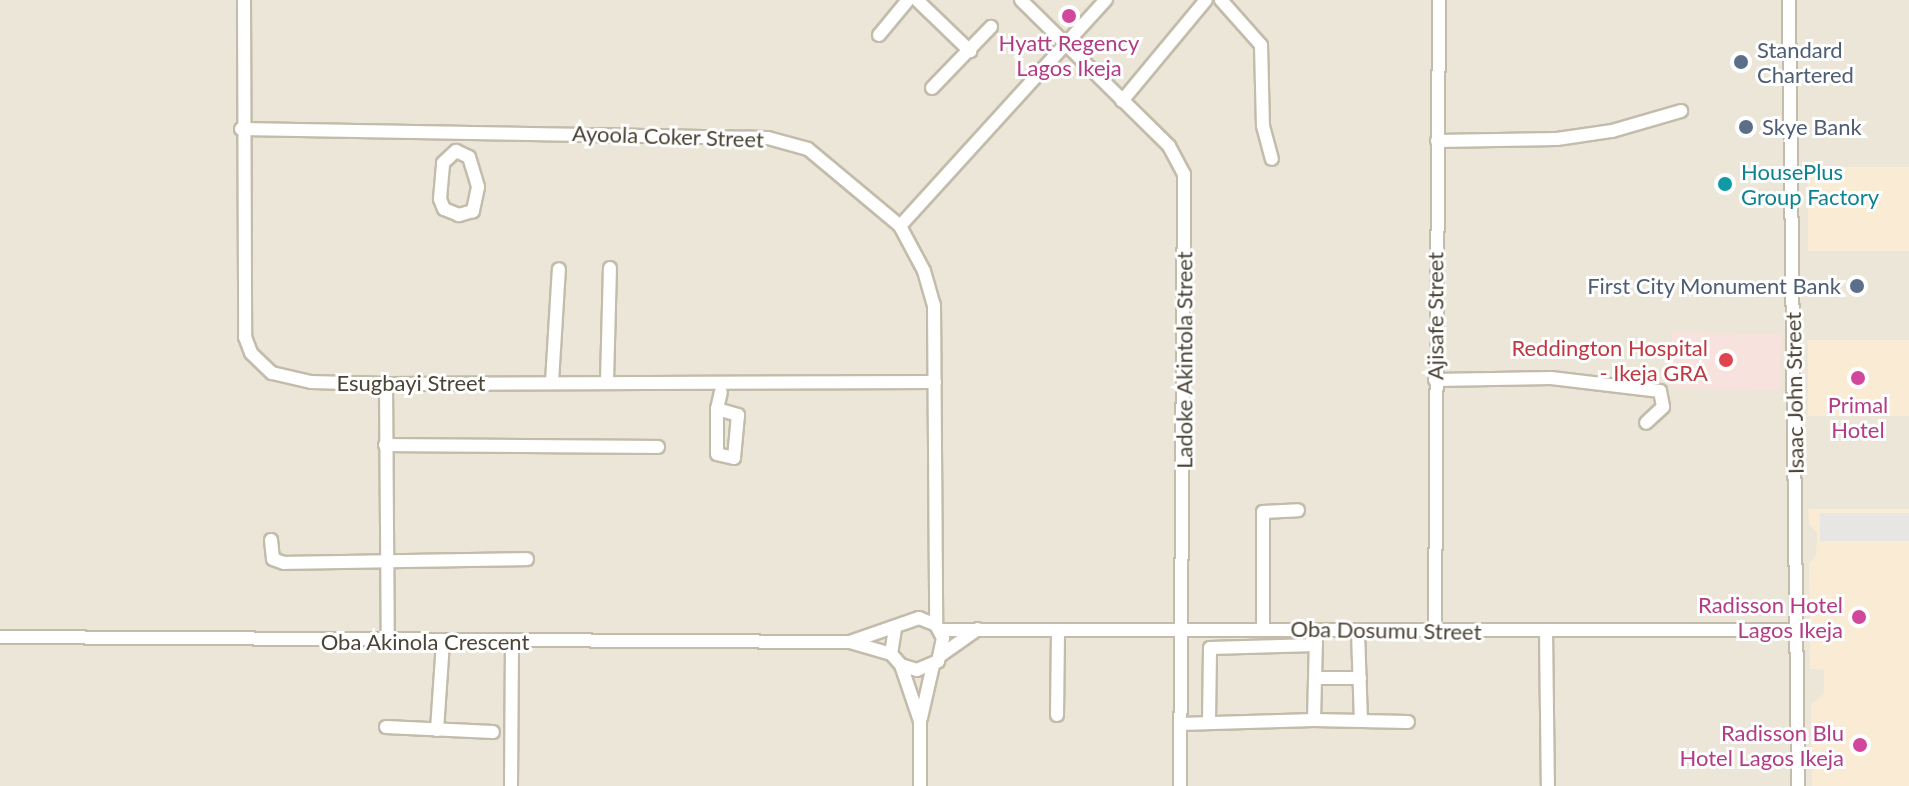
<!DOCTYPE html>
<style>
body{margin:0}
#map{position:relative;width:1909px;height:786px;overflow:hidden;background:#f6f3ea;font-family:Lato,sans-serif}
div>[style]{position:absolute}
.residential>*{inset:0;background:#ebe6d8;transform-origin:0 0}
.commercial>*{inset:0;background:#f9ebd4;transform-origin:0 0}
.medical>*{inset:0;background:#f8e2dd;transform-origin:0 0}
.parking>*{inset:0;background:#e8e6e2;transform-origin:0 0}
.roads{filter:drop-shadow(2px 0 #c3bcab) drop-shadow(-2px 0 #c3bcab) drop-shadow(0 2px #c3bcab) drop-shadow(0 -2px #c3bcab)}
.minor>*{height:12px;margin:-6px;padding:0 6px;transform-origin:6px;border-radius:6px;background:#fff}
.dots>*{width:22px;height:22px;translate:-50% -50%;box-sizing:border-box;border:4px solid #fff;border-radius:50%}
span{translate:-50% -50%;white-space:nowrap;text-align:center;line-height:1.15;-webkit-text-stroke:6px #fff;paint-order:stroke}
.hotel-label{font-size:22px;color:#b23c85}
.right{translate:-100% -50%;text-align:right}
.service-label{font-size:22px;color:#4e5e75}
.left{translate:0 -50%;text-align:left}
.street-label{font-size:22px;color:#4c4437}
.culture-label{font-size:22px;color:#0d838f}
.health-label{font-size:22px;color:#be3a42}
</style>
<div id="map">
<div class="residential">
<div style="left:0;top:0;width:1909px;height:786px"></div>
</div>
<div class="commercial">
<div style="left:1808px;top:167px;width:101px;height:84px"></div>
<div style="left:1808px;top:340px;width:101px;height:76px"></div>
<div style="clip-path:polygon(1808px 509px,1909px 509px,1909px 786px,1812px 786px,1811px 704px,1824px 694px,1824px 670px,1810px 669px,1809px 564px,1816px 555px,1817px 533px,1809px 524px)"></div>
</div>
<div class="medical">
<div style="left:1672px;top:332px;width:109px;height:56px;rotate:1deg"></div>
</div>
<div class="parking">
<div style="left:1820px;top:513px;width:89px;height:28px"></div>
</div>
<div class="roads">
<div class="minor">
<div style="left:244px;top:0;width:337px;rotate:89.8deg"></div>
<div style="left:245px;top:337px;width:17px;rotate:69deg"></div>
<div style="left:251px;top:353px;width:29px;rotate:44deg"></div>
<div style="left:272px;top:373px;width:40px;rotate:13deg"></div>
<div style="left:311px;top:382px;width:75px;rotate:1.5deg"></div>
<div style="left:386px;top:384px;width:549px;rotate:-0.21deg"></div>
<div style="left:917px;top:0;width:74px;rotate:43.9deg"></div>
<div style="left:1021px;top:0;width:208px;rotate:44.6deg"></div>
<div style="left:1169px;top:146px;width:32px;rotate:62deg"></div>
<div style="left:1184px;top:174px;width:612px;rotate:90.37deg"></div>
<div style="left:1221px;top:0;width:60px;rotate:48.4deg"></div>
<div style="left:1261px;top:45px;width:81px;rotate:88.6deg"></div>
<div style="left:1263px;top:126px;width:34px;rotate:75deg"></div>
<div style="left:1789px;top:0;width:786px;rotate:89.34deg"></div>
<div style="left:879px;top:35px;width:45px;rotate:-50.4deg"></div>
<div style="left:932px;top:88px;width:85px;rotate:-46deg"></div>
<div style="left:1122px;top:101px;width:131px;rotate:-50.3deg"></div>
<div style="left:241px;top:129px;width:527px;rotate:0.98deg"></div>
<div style="left:768px;top:138px;width:41px;rotate:15.4deg"></div>
<div style="left:808px;top:149px;width:120px;rotate:39.9deg"></div>
<div style="left:900px;top:226px;width:51px;rotate:61.9deg"></div>
<div style="left:924px;top:271px;width:35px;rotate:74deg"></div>
<div style="left:934px;top:305px;width:320px;rotate:89.6deg"></div>
<div style="left:1437px;top:141px;width:120px;rotate:-1deg"></div>
<div style="left:1557px;top:139px;width:56px;rotate:-8.3deg"></div>
<div style="left:1612px;top:131px;width:72px;rotate:-16.2deg"></div>
<div style="left:456px;top:151px;width:14px;rotate:25deg"></div>
<div style="left:469px;top:157px;width:31px;rotate:73deg"></div>
<div style="left:478px;top:187px;width:25px;rotate:102deg"></div>
<div style="left:473px;top:211px;width:15px;rotate:164deg"></div>
<div style="left:459px;top:215px;width:16px;rotate:-158deg"></div>
<div style="left:444px;top:209px;width:11px;rotate:-112deg"></div>
<div style="left:440px;top:199px;width:36px;rotate:-85deg"></div>
<div style="left:443px;top:163px;width:18px;rotate:-43deg"></div>
<div style="left:900px;top:226px;width:306px;rotate:-47.7deg"></div>
<div style="left:1435px;top:380px;width:116px;rotate:-1deg"></div>
<div style="left:1551px;top:378px;width:110px;rotate:6.8deg"></div>
<div style="left:1660px;top:391px;width:16px;rotate:79deg"></div>
<div style="left:1663px;top:407px;width:23px;rotate:137deg"></div>
<div style="left:607px;top:381px;width:113px;rotate:-88.5deg"></div>
<div style="left:552px;top:382px;width:113px;rotate:-86.5deg"></div>
<div style="left:386px;top:384px;width:259px;rotate:89.6deg"></div>
<div style="left:717px;top:409px;width:22px;rotate:16deg"></div>
<div style="left:738px;top:415px;width:43px;rotate:95.3deg"></div>
<div style="left:734px;top:458px;width:17px;rotate:-167deg"></div>
<div style="left:717px;top:454px;width:45px;rotate:-90deg"></div>
<div style="left:717px;top:409px;width:17px;rotate:-77deg"></div>
<div style="left:385px;top:445px;width:273px;rotate:0.4deg"></div>
<div style="left:271px;top:540px;width:19px;rotate:84deg"></div>
<div style="left:273px;top:559px;width:12px;rotate:20deg"></div>
<div style="left:284px;top:563px;width:243px;rotate:-0.9deg"></div>
<div style="left:1263px;top:628px;width:116px;rotate:-90deg"></div>
<div style="left:1263px;top:512px;width:35px;rotate:-3deg"></div>
<div style="left:939px;top:630px;width:856px"></div>
<div style="left:1435px;top:631px;width:631px;rotate:-89.64deg"></div>
<div style="left:1546px;top:631px;width:155px;rotate:89.3deg"></div>
<div style="left:1358px;top:632px;width:89px;rotate:88.1deg"></div>
<div style="left:0;top:637px;width:850px;rotate:0.34deg"></div>
<div style="left:850px;top:642px;width:43px;rotate:16.3deg"></div>
<div style="left:850px;top:642px;width:73px;rotate:-19.2deg"></div>
<div style="left:919px;top:618px;width:18px;rotate:22deg"></div>
<div style="left:936px;top:625px;width:15px;rotate:62deg"></div>
<div style="left:943px;top:638px;width:24px;rotate:102deg"></div>
<div style="left:938px;top:661px;width:23px;rotate:157deg"></div>
<div style="left:917px;top:670px;width:17px;rotate:-163deg"></div>
<div style="left:901px;top:665px;width:15px;rotate:-132deg"></div>
<div style="left:891px;top:654px;width:25px;rotate:-81deg"></div>
<div style="left:941px;top:655px;width:45px;rotate:-35.1deg"></div>
<div style="left:901px;top:665px;width:59px;rotate:71.3deg"></div>
<div style="left:920px;top:721px;width:65px;rotate:90deg"></div>
<div style="left:1316px;top:678px;width:44px"></div>
<div style="left:1057px;top:715px;width:84px;rotate:-89.3deg"></div>
<div style="left:921px;top:718px;width:54px;rotate:-77.2deg"></div>
<div style="left:1314px;top:720px;width:94px;rotate:1.2deg"></div>
<div style="left:1209px;top:722px;width:74px;rotate:-89.2deg"></div>
<div style="left:1210px;top:648px;width:106px;rotate:-1.6deg"></div>
<div style="left:1180px;top:724px;width:134px;rotate:-1.7deg"></div>
<div style="left:1314px;top:720px;width:81px;rotate:-88.6deg"></div>
<div style="left:386px;top:727px;width:107px;rotate:2.7deg"></div>
<div style="left:437px;top:730px;width:88px;rotate:-86.1deg"></div>
<div style="left:511px;top:786px;width:144px;rotate:-89.6deg"></div>
</div>
</div>
<div class="dots">
<div style="left:1069px;top:16px;background:#d1479c"></div>
<div style="left:1741px;top:62px;background:#5c6f8a"></div>
<div style="left:1746px;top:127px;background:#5c6f8a"></div>
<div style="left:1725px;top:184px;background:#0f9aa8"></div>
<div style="left:1857px;top:286px;background:#5c6f8a"></div>
<div style="left:1726px;top:360px;background:#e0444e"></div>
<div style="left:1858px;top:378px;background:#d1479c"></div>
<div style="left:1859px;top:617px;background:#d1479c"></div>
<div style="left:1860px;top:745px;background:#d1479c"></div>
</div>
<div class="hotel-label">
<span style="left:1069px;top:55px">Hyatt Regency<br>Lagos Ikeja</span>
<span style="left:1858px;top:417px">Primal<br>Hotel</span>
<span class="right" style="left:1843px;top:617px">Radisson Hotel<br>Lagos Ikeja</span>
<span class="right" style="left:1844px;top:745px">Radisson Blu<br>Hotel Lagos Ikeja</span>
</div>
<div class="service-label">
<span class="left" style="left:1757px;top:62px">Standard<br>Chartered</span>
<span class="left" style="left:1762px;top:127px">Skye Bank</span>
<span class="right" style="left:1841px;top:286px">First City Monument Bank</span>
</div>
<div class="street-label">
<span style="left:668px;top:136px;rotate:2deg">Ayoola Coker Street</span>
<span style="left:1435px;top:316px;rotate:-90deg">Ajisafe Street</span>
<span style="left:1184px;top:360px;rotate:-90deg">Ladoke Akintola Street</span>
<span style="left:411px;top:383px">Esugbayi Street</span>
<span style="left:1794px;top:393px;rotate:-91deg">Isaac John Street</span>
<span style="left:1386px;top:630px;rotate:1deg">Oba Dosumu Street</span>
<span style="left:425px;top:642px">Oba Akinola Crescent</span>
</div>
<div class="culture-label">
<span class="left" style="left:1741px;top:184px">HousePlus<br>Group Factory</span>
</div>
<div class="health-label">
<span class="right" style="left:1708px;top:360px">Reddington Hospital<br>- Ikeja GRA</span>
</div>
</div>
